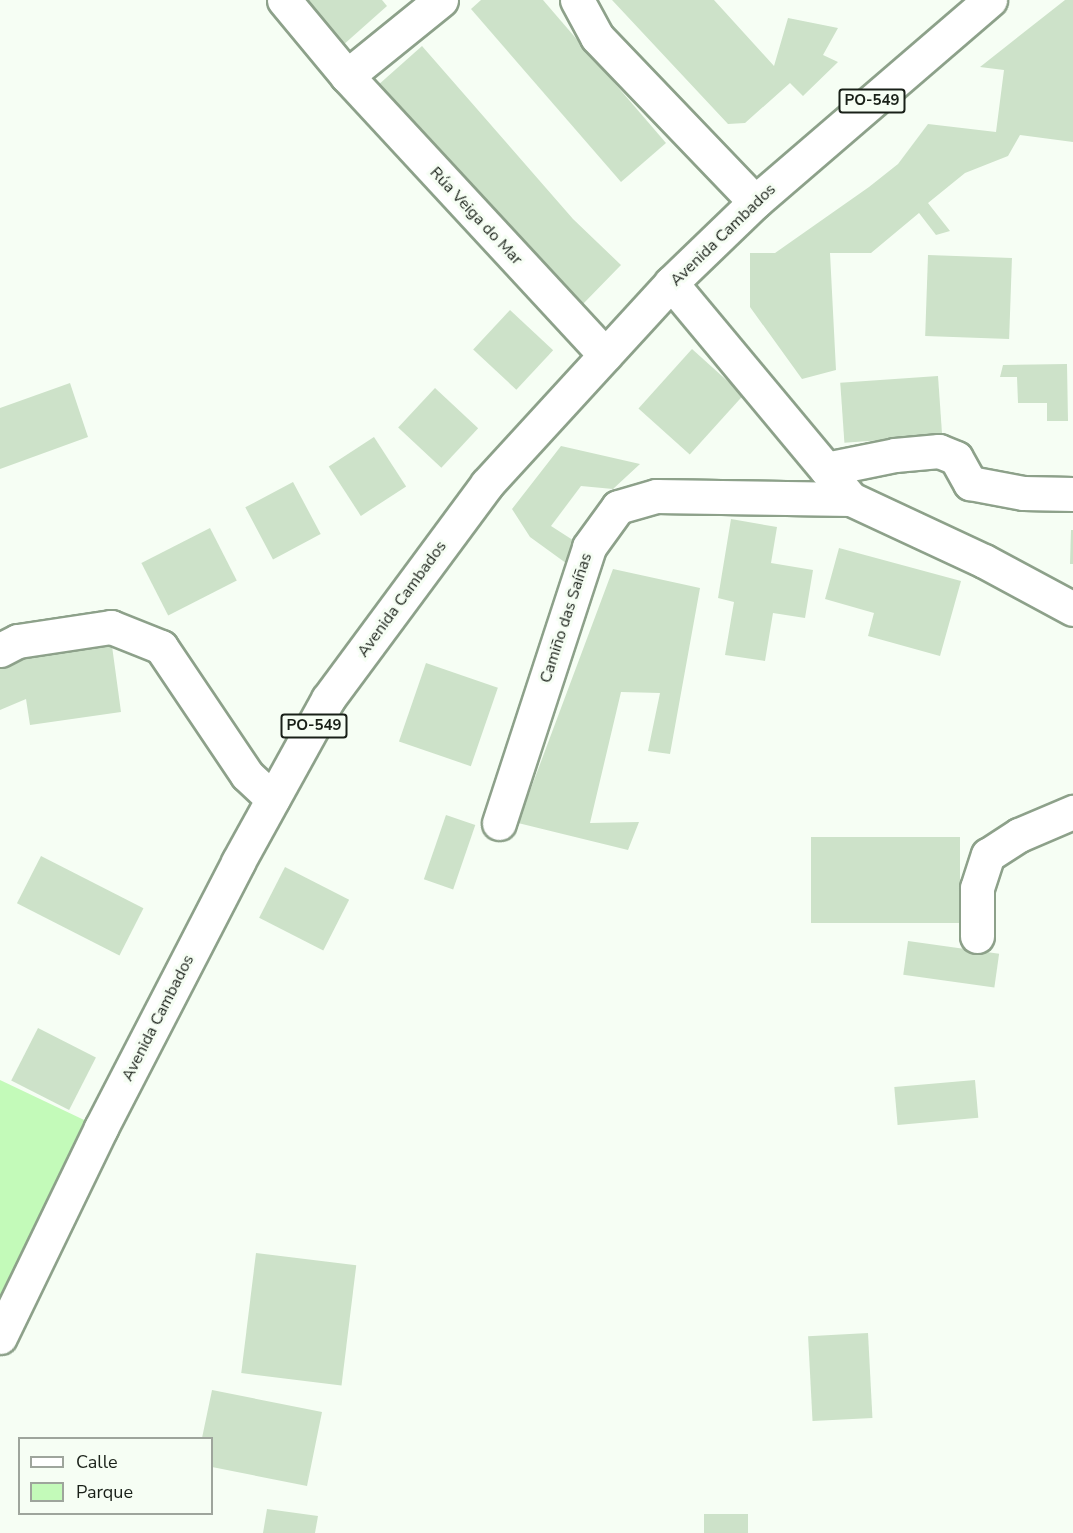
<!DOCTYPE html>
<meta charset="utf-8">
<style>
body{margin:0}
#map{position:relative;width:1073px;height:1533px;overflow:hidden;background:#f6fef4;font-family:"Nunito Sans",sans-serif}
div>[style]{position:absolute}
.green>*{inset:0;background:#c3fab9}
.building>*{inset:0;background:#cde2c9;transform-origin:0 0}
.roads{filter:drop-shadow(2px 0 #8da18a) drop-shadow(-2px 0 #8da18a) drop-shadow(0 2px #8da18a) drop-shadow(0 -2px #8da18a)}
.minor>*{height:33px;margin:-16.5px;padding:0 16.5px;transform-origin:16.5px;border-radius:16.5px;background:#fff}
.major>*{height:33px;margin:-16.5px;padding:0 16.5px;transform-origin:16.5px;border-radius:16.5px;background:#fff}
span{translate:-50% -50%;white-space:nowrap;text-align:center;line-height:1.15;-webkit-text-stroke:6px #f6fef4;paint-order:stroke}
.shield-label span{padding:2px 4px;background:#f6fef4;border:2px solid;border-radius:4px;-webkit-text-stroke-width:0}
.shield-label{font-size:15px;color:#192018;font-weight:700}
.street-label{font-size:16px;color:#192018}
.legend{position:absolute;left:18px;top:1437px;width:195px;height:78px;box-sizing:border-box;background:#f6fef4;border:2px solid #9ea59c;margin:0;padding:8px 10px;list-style:none;font-size:18px;color:#192018}
.legend li{display:flex;align-items:center;gap:12px;height:30px}
.legend b{width:30px;border:2px solid #9ea59c}
</style>
<div id="map">
<div class="green">
<div style="clip-path:polygon(0 1080px,101px 1128px,0 1337px)"></div>
</div>
<div class="building">
<div style="clip-path:polygon(302px 0,382px 0,387px 6px,342px 46px)"></div>
<div style="clip-path:polygon(481px 0,543px 0,666px 143px,621px 182px,471px 9px)"></div>
<div style="clip-path:polygon(612px 0,714px 0,774px 66px,788px 18px,838px 28px,823px 55px,838px 62px,803px 96px,790px 83px,745px 123px,728px 124px)"></div>
<div style="clip-path:polygon(1065px 0,1073px 0,1073px 142px,1020px 135px,1008px 156px,965px 173px,928px 203px,950px 231px,936px 235px,919px 213px,871px 253px,830px 253px,836px 370px,802px 379px,750px 307px,750px 253px,775px 253px,869px 187px,898px 164px,928px 124px,996px 132px,1004px 70px,980px 67px)"></div>
<div style="clip-path:polygon(422px 46px,573px 219px,621px 265px,582px 305px,534px 259px,377px 86px)"></div>
<div style="left:928px;top:255px;width:84px;height:81px;rotate:2deg"></div>
<div style="left:510px;top:310px;width:59px;height:54px;rotate:43deg"></div>
<div style="left:692px;top:349px;width:69px;height:80px;rotate:42deg"></div>
<div style="clip-path:polygon(1067px 364px,1068px 421px,1047px 421px,1047px 403px,1018px 403px,1017px 377px,1000px 377px,1003px 365px)"></div>
<div style="left:938px;top:376px;width:60px;height:98px;rotate:86deg"></div>
<div style="clip-path:polygon(70px 383px,88px 437px,0 469px,0 408px)"></div>
<div style="left:435px;top:388px;width:59px;height:54px;rotate:43deg"></div>
<div style="left:374px;top:437px;width:59px;height:54px;rotate:57deg"></div>
<div style="clip-path:polygon(561px 446px,640px 464px,613px 489px,581px 486px,551px 526px,579px 544px,570px 566px,530px 537px,512px 509px)"></div>
<div style="left:293px;top:482px;width:59px;height:54px;rotate:62deg"></div>
<div style="clip-path:polygon(731px 519px,777px 527px,771px 563px,813px 570px,805px 618px,773px 613px,765px 661px,725px 655px,734px 602px,718px 598px)"></div>
<div style="left:210px;top:528px;width:59px;height:77px;rotate:63deg"></div>
<div style="clip-path:polygon(1071px 530px,1073px 530px,1073px 564px,1070px 564px)"></div>
<div style="clip-path:polygon(839px 548px,961px 581px,940px 656px,868px 636px,874px 613px,825px 599px)"></div>
<div style="clip-path:polygon(613px 569px,700px 588px,670px 754px,648px 751px,660px 693px,621px 692px,590px 823px,639px 822px,628px 850px,518px 823px)"></div>
<div style="clip-path:polygon(112px 646px,121px 712px,30px 725px,26px 699px,0 710px,0 668px,20px 659px)"></div>
<div style="left:426px;top:663px;width:76px;height:83px;rotate:19deg"></div>
<div style="left:446px;top:815px;width:31px;height:68px;rotate:19deg"></div>
<div style="left:811px;top:837px;width:149px;height:86px"></div>
<div style="left:41px;top:856px;width:115px;height:53px;rotate:27deg"></div>
<div style="left:285px;top:867px;width:72px;height:57px;rotate:27deg"></div>
<div style="left:908px;top:941px;width:92px;height:34px;rotate:8deg"></div>
<div style="left:38px;top:1028px;width:65px;height:59px;rotate:27deg"></div>
<div style="left:975px;top:1080px;width:38px;height:81px;rotate:85deg"></div>
<div style="left:256px;top:1253px;width:101px;height:121px;rotate:7deg"></div>
<div style="left:868px;top:1333px;width:85px;height:60px;rotate:87deg"></div>
<div style="clip-path:polygon(212px 1390px,322px 1412px,307px 1486px,212px 1467px,212px 1438px,202px 1438px)"></div>
<div style="clip-path:polygon(267px 1509px,318px 1516px,315px 1533px,263px 1533px)"></div>
<div style="left:704px;top:1514px;width:44px;height:19px"></div>
</div>
<div class="roads">
<div class="minor">
<div style="left:284px;top:0;width:99px;rotate:50.3deg"></div>
<div style="left:347px;top:76px;width:121px;rotate:-39deg"></div>
<div style="left:577px;top:0;width:42px;rotate:61.6deg"></div>
<div style="left:597px;top:37px;width:228px;rotate:46.2deg"></div>
<div style="left:347px;top:76px;width:380px;rotate:47.2deg"></div>
<div style="left:671px;top:283px;width:281px;rotate:50.2deg"></div>
<div style="left:851px;top:499px;width:147px;rotate:25deg"></div>
<div style="left:984px;top:561px;width:101px;rotate:28.3deg"></div>
<div style="left:826px;top:469px;width:70px;rotate:-11.5deg"></div>
<div style="left:895px;top:455px;width:44px;rotate:-5.2deg"></div>
<div style="left:939px;top:451px;width:18px;rotate:22deg"></div>
<div style="left:956px;top:458px;width:29px;rotate:61deg"></div>
<div style="left:970px;top:483px;width:54px;rotate:10.7deg"></div>
<div style="left:1023px;top:493px;width:50px;rotate:1.1deg"></div>
<div style="left:0;top:650px;width:20px;rotate:-27deg"></div>
<div style="left:18px;top:641px;width:94px;rotate:-8.6deg"></div>
<div style="left:111px;top:627px;width:54px;rotate:21.8deg"></div>
<div style="left:161px;top:647px;width:154px;rotate:56.1deg"></div>
<div style="left:247px;top:775px;width:35px;rotate:43deg"></div>
<div style="left:499px;top:823px;width:290px;rotate:-71.9deg"></div>
<div style="left:589px;top:547px;width:49px;rotate:-54.1deg"></div>
<div style="left:618px;top:507px;width:40px;rotate:-16deg"></div>
<div style="left:656px;top:496px;width:195px;rotate:0.9deg"></div>
<div style="left:977px;top:936px;width:48px;rotate:-90deg"></div>
<div style="left:977px;top:888px;width:35px;rotate:-72deg"></div>
<div style="left:988px;top:855px;width:37px;rotate:-33deg"></div>
<div style="left:1019px;top:835px;width:59px;rotate:-23.1deg"></div>
</div>
<div class="major">
<div style="left:0;top:1337px;width:232px;rotate:-64.2deg"></div>
<div style="left:101px;top:1128px;width:299px;rotate:-62.7deg"></div>
<div style="left:238px;top:862px;width:186px;rotate:-61.1deg"></div>
<div style="left:328px;top:699px;width:267px;rotate:-53.5deg"></div>
<div style="left:487px;top:484px;width:273px;rotate:-47.5deg"></div>
<div style="left:671px;top:283px;width:117px;rotate:-44deg"></div>
<div style="left:755px;top:202px;width:310px;rotate:-40.7deg"></div>
</div>
</div>
<div class="shield-label">
<span style="left:872px;top:101px">PO-549</span>
<span style="left:314px;top:726px">PO-549</span>
</div>
<div class="street-label">
<span style="left:476px;top:216px;rotate:47deg">Rúa Veiga do Mar</span>
<span style="left:723px;top:235px;rotate:-44deg">Avenida Cambados</span>
<span style="left:402px;top:599px;rotate:-54deg">Avenida Cambados</span>
<span style="left:566px;top:618px;rotate:-72deg">Camiño das Saíñas</span>
<span style="left:158px;top:1018px;rotate:-63deg">Avenida Cambados</span>
</div>
<ul class="legend">
<li><b style="height:8px;background:#fff"></b>Calle</li>
<li><b style="height:16px;background:#c3fab9"></b>Parque</li>
</ul>
</div>
